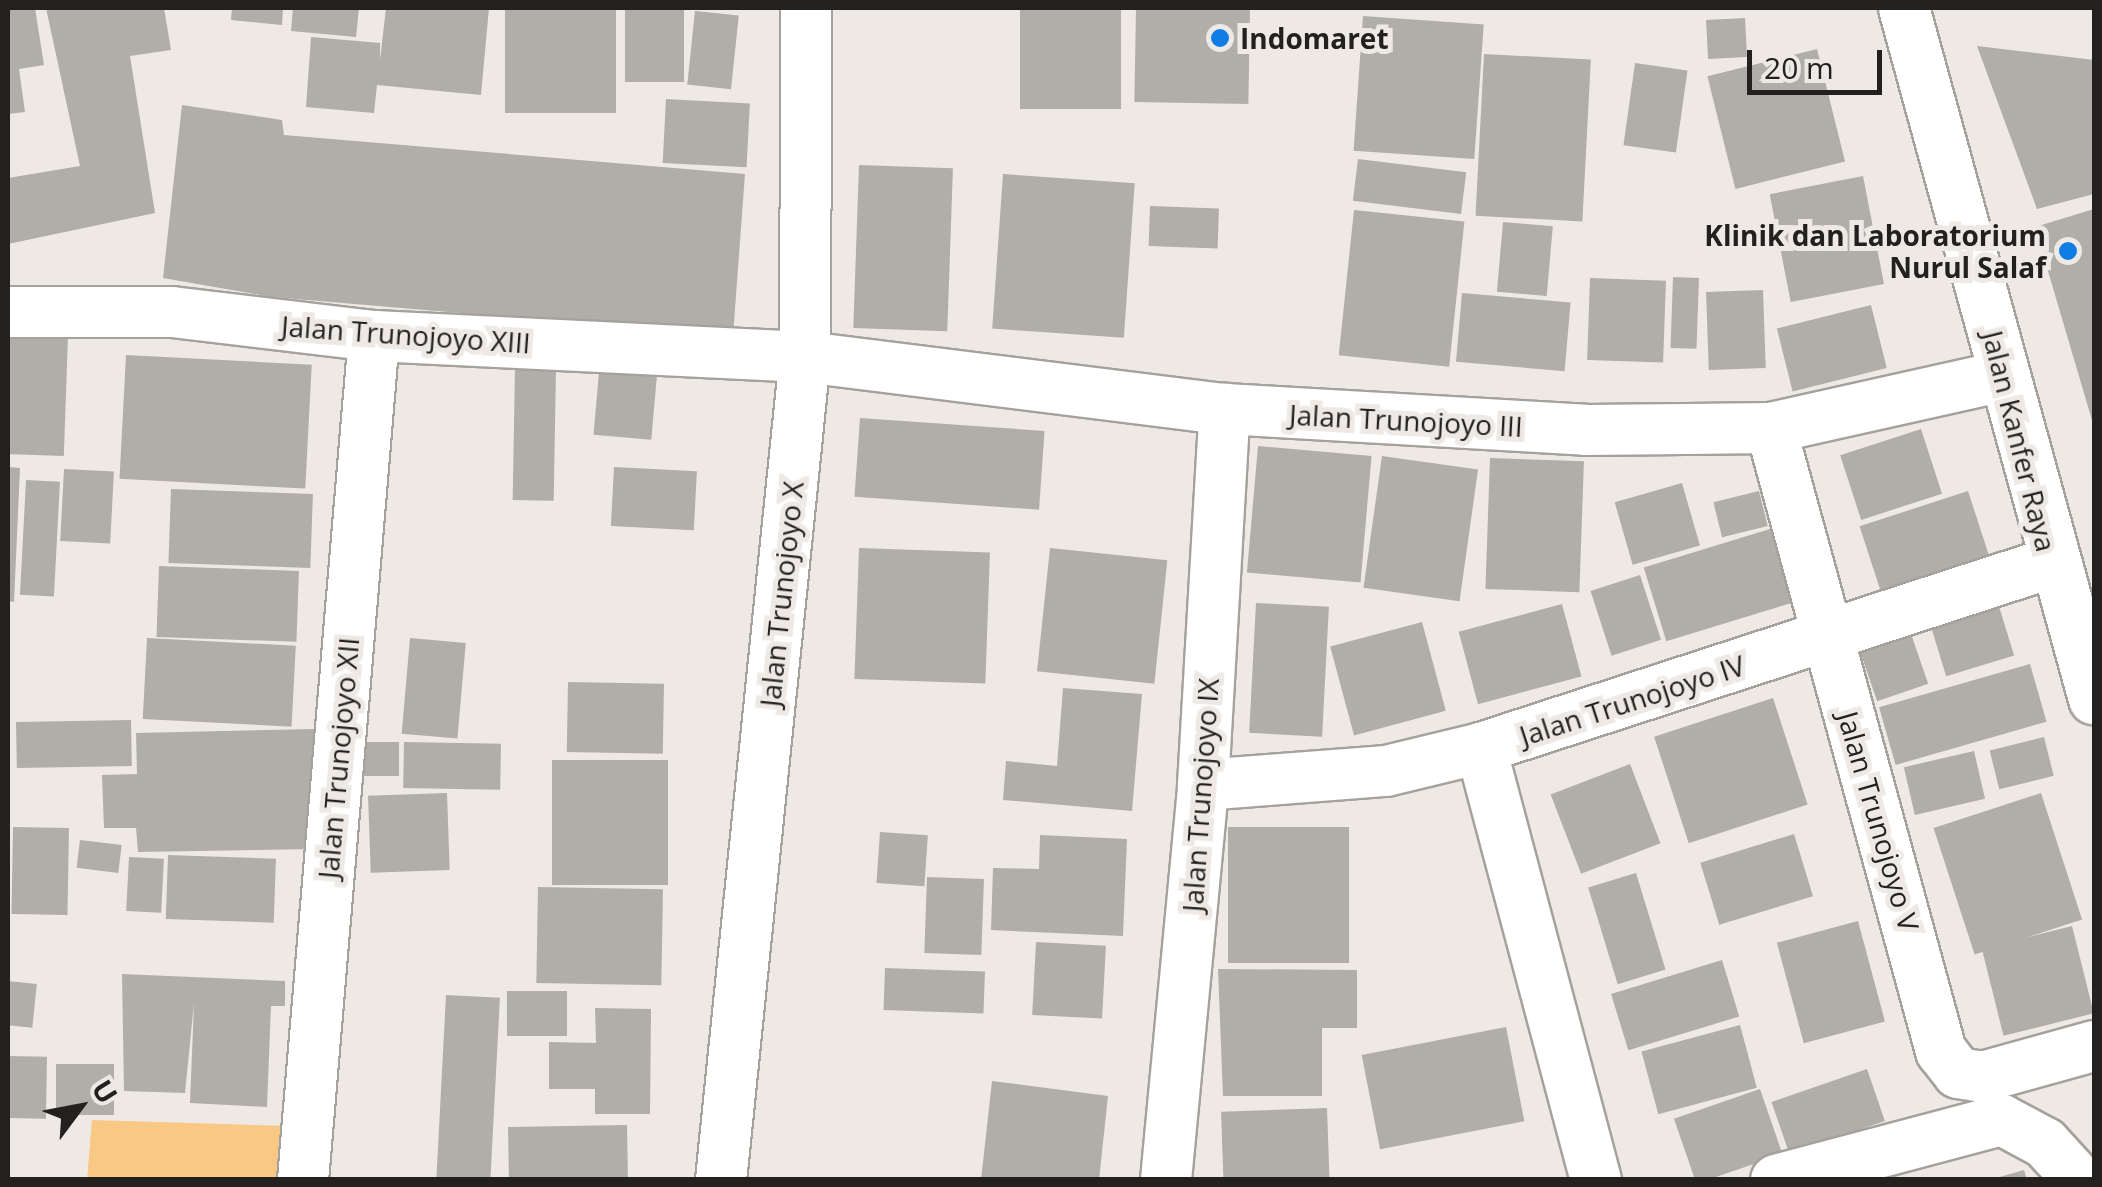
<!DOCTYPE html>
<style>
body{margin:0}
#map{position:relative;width:2102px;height:1187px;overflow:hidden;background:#eee9e4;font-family:"Open Sans",sans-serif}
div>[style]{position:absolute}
.green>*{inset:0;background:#fac885}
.building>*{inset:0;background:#b1ada8;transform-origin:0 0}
.roads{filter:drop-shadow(2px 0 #a5a19c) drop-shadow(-2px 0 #a5a19c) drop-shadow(0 2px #a5a19c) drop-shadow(0 -2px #a5a19c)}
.minor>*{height:50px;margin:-25px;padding:0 25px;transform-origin:25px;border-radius:25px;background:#fff}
.dots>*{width:28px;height:28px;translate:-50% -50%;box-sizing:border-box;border:5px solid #eee9e4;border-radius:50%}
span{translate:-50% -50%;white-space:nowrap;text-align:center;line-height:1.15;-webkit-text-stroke:10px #eee9e4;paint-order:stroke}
.poi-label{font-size:28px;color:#23211f;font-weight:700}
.left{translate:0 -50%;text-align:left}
.right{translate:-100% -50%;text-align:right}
.street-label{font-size:28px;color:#23211f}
.frame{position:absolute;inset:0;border:10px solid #23211f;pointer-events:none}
.north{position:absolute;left:30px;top:1057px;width:100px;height:100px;-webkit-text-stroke:8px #eee9e4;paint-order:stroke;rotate:58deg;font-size:28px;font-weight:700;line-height:40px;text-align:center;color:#23211f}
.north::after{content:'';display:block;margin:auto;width:35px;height:45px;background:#23211f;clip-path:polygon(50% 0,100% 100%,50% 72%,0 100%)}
.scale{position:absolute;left:1747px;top:50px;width:135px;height:45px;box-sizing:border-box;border:5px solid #23211f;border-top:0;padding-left:12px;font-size:30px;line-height:35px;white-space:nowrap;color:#23211f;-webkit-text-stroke:8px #eee9e4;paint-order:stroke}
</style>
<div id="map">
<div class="green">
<div style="clip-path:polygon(92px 1120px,290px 1126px,287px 1179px,87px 1180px)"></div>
</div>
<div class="building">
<div style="clip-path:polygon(8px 8px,35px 8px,44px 65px,19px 69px,25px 112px,8px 114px)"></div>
<div style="clip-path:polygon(46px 8px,164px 8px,171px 50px,130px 56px,155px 213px,8px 244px,8px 178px,80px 166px)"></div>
<div style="clip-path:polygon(232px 8px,283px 8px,282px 25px,231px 20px)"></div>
<div style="clip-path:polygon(293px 8px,359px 8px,356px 37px,291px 31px)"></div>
<div style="clip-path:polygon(386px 8px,489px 8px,481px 95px,377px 85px,374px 113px,306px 107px,311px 37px,380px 43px,380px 60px)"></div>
<div style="left:505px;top:8px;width:111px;height:105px"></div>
<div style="left:625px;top:8px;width:59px;height:74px"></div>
<div style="left:1020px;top:8px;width:101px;height:101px"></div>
<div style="left:1136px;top:8px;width:114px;height:94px;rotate:1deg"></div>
<div style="left:695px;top:11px;width:44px;height:74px;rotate:6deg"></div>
<div style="left:1363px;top:16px;width:121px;height:135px;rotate:4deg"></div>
<div style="left:1745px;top:18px;width:39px;height:39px;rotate:87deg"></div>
<div style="clip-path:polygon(1977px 46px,2094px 60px,2094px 194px,2037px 209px)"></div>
<div style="left:1817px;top:49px;width:116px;height:113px;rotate:76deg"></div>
<div style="left:1484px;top:54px;width:107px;height:162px;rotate:3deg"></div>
<div style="left:1635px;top:63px;width:53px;height:83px;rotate:8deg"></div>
<div style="left:666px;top:99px;width:84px;height:64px;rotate:3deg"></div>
<div style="clip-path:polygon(182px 105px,282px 120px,284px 135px,745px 174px,733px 336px,272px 297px,163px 278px)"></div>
<div style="left:1358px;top:159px;width:109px;height:42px;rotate:7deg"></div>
<div style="left:859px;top:165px;width:94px;height:163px;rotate:2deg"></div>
<div style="left:1003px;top:174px;width:132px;height:155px;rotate:4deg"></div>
<div style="left:1863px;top:176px;width:110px;height:95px;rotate:79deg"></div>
<div style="left:1150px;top:206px;width:69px;height:40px;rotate:2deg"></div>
<div style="clip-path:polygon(2094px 209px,2094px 427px,2035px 227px)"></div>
<div style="left:1354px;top:210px;width:111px;height:146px;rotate:6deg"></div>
<div style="left:1503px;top:222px;width:50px;height:70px;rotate:5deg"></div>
<div style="left:1673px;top:277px;width:26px;height:71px;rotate:2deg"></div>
<div style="left:1590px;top:278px;width:76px;height:82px;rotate:2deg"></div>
<div style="left:1763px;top:290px;width:78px;height:57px;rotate:88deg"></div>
<div style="left:1462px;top:293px;width:109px;height:69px;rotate:5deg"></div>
<div style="left:1871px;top:305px;width:65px;height:97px;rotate:76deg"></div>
<div style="left:8px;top:335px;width:60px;height:119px;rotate:2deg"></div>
<div style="left:126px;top:355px;width:186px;height:124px;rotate:3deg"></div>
<div style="left:515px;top:367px;width:41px;height:133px;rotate:1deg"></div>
<div style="left:599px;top:372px;width:58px;height:63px;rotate:5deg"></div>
<div style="left:860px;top:418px;width:185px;height:79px;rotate:4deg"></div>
<div style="left:1921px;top:429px;width:68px;height:85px;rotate:72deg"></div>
<div style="left:1258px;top:446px;width:114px;height:127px;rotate:5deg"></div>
<div style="left:1382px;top:456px;width:97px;height:133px;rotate:8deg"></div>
<div style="left:1490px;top:458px;width:94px;height:131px;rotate:2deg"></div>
<div style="clip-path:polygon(8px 467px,20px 468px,14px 602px,8px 601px)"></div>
<div style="left:614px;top:467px;width:83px;height:59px;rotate:3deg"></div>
<div style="left:64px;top:469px;width:50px;height:72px;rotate:3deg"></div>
<div style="left:26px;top:480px;width:34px;height:115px;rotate:3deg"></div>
<div style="left:1682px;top:483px;width:65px;height:70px;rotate:74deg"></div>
<div style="left:171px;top:489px;width:142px;height:74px;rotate:2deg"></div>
<div style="left:1759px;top:491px;width:36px;height:47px;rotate:76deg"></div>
<div style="left:1968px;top:491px;width:75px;height:114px;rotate:72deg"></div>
<div style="left:1770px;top:529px;width:77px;height:132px;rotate:73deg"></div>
<div style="left:859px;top:548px;width:131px;height:131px;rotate:2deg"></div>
<div style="left:1050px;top:548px;width:118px;height:124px;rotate:6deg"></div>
<div style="left:159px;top:566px;width:140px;height:71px;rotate:2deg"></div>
<div style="left:1640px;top:575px;width:68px;height:52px;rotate:72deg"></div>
<div style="left:1256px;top:603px;width:73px;height:130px;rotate:3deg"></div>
<div style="left:1998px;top:603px;width:55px;height:71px;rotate:73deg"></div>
<div style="left:1562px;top:604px;width:75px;height:107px;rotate:75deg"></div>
<div style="left:1422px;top:622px;width:92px;height:95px;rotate:75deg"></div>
<div style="left:1909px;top:628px;width:59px;height:54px;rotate:71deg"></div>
<div style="left:147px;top:638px;width:149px;height:81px;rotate:3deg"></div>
<div style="left:410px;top:638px;width:56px;height:96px;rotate:5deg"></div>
<div style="left:2030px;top:664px;width:60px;height:157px;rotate:74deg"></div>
<div style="left:568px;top:682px;width:96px;height:70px;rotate:1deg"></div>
<div style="clip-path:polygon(1063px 688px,1142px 694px,1132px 811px,1003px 800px,1006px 761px,1057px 766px)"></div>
<div style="left:1773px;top:698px;width:112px;height:125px;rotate:72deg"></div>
<div style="left:131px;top:720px;width:46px;height:115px;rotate:89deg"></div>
<div style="clip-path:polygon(315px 729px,318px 849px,138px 852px,136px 828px,104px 828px,102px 775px,137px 774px,136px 733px)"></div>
<div style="left:2044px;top:737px;width:40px;height:56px;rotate:76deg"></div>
<div style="left:355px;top:742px;width:44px;height:34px"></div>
<div style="left:404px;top:742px;width:97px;height:46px;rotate:1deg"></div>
<div style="left:1974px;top:751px;width:49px;height:72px;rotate:77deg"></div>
<div style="left:552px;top:760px;width:116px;height:125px"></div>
<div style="left:1630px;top:764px;width:85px;height:85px;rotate:69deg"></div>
<div style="left:447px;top:793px;width:77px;height:79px;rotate:88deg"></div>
<div style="left:2041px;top:793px;width:133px;height:113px;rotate:72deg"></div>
<div style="left:13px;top:827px;width:56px;height:87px;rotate:1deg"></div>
<div style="left:1228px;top:827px;width:121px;height:136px"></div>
<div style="left:880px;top:832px;width:48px;height:51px;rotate:4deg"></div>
<div style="left:1794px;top:834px;width:65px;height:98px;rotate:73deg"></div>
<div style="clip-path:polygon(1040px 835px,1127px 839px,1123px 936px,991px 930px,993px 868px,1039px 869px)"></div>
<div style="left:80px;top:840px;width:42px;height:28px;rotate:7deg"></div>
<div style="left:168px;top:855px;width:108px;height:64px;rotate:2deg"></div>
<div style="left:129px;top:857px;width:35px;height:54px;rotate:3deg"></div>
<div style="left:1636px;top:873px;width:101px;height:50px;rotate:73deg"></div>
<div style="left:927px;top:877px;width:57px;height:76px;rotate:2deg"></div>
<div style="left:538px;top:887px;width:125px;height:96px;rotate:1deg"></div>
<div style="left:1858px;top:921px;width:104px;height:84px;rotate:75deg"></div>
<div style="left:2072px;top:926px;width:90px;height:93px;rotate:76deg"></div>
<div style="left:1036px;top:942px;width:70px;height:73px;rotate:3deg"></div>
<div style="left:1722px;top:960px;width:59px;height:116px;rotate:73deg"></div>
<div style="left:885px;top:968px;width:100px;height:42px;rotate:2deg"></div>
<div style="clip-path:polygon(1218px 969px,1357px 970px,1357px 1028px,1322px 1028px,1322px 1096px,1223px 1096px)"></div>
<div style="clip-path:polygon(122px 974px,285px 981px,285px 1006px,271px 1006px,267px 1107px,190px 1103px,194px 1003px,185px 1093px,124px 1091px)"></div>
<div style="left:8px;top:981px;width:29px;height:44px;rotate:6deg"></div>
<div style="left:507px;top:991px;width:60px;height:45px"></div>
<div style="left:446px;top:995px;width:54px;height:185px;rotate:3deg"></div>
<div style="clip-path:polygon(595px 1008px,651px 1009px,650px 1114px,595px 1114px,595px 1089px,549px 1089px,549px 1042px,596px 1043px)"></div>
<div style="left:1740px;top:1025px;width:65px;height:102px;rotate:75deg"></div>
<div style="left:1506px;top:1027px;width:96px;height:147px;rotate:79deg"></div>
<div style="left:8px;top:1056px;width:39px;height:62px;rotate:1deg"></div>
<div style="left:56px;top:1064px;width:58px;height:51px"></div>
<div style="left:1867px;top:1069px;width:55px;height:101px;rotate:71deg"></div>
<div style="clip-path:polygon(992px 1081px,1108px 1096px,1099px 1180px,981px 1180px)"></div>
<div style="left:1760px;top:1089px;width:69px;height:91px;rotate:71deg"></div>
<div style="left:1327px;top:1108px;width:72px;height:106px;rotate:88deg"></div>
<div style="left:627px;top:1125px;width:55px;height:119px;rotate:89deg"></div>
<div style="clip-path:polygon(2024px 1170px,2027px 1180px,1996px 1180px,1996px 1178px)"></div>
</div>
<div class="roads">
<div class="minor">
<div style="left:1904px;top:8px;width:717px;rotate:74.63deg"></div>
<div style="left:8px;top:312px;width:164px"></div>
<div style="left:172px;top:312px;width:203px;rotate:6.8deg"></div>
<div style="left:374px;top:336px;width:432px;rotate:2.8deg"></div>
<div style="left:805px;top:357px;width:423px;rotate:7.1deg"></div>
<div style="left:1225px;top:409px;width:361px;rotate:3.3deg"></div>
<div style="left:1585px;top:430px;width:186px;rotate:-0.6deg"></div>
<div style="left:1771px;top:428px;width:239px;rotate:-12.6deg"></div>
<div style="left:1771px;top:428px;width:646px;rotate:74.74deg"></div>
<div style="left:1941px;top:1051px;width:28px;rotate:52deg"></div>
<div style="left:1958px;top:1073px;width:24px;rotate:9deg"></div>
<div style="left:1982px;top:1077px;width:116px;rotate:-15.5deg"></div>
<div style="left:1481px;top:748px;width:447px;rotate:75.1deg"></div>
<div style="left:1203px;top:785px;width:184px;rotate:-4.4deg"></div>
<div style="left:1386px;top:771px;width:98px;rotate:-13.6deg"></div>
<div style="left:1481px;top:748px;width:598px;rotate:-18.01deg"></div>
<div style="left:303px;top:1180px;width:847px;rotate:-85.19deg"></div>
<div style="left:721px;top:1180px;width:827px;rotate:-84.17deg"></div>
<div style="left:805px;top:357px;width:349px;rotate:-89.8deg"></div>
<div style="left:1166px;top:1180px;width:397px;rotate:-84.6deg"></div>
<div style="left:1203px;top:785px;width:377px;rotate:-86.7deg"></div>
<div style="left:1776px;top:1180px;width:234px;rotate:-14.9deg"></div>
<div style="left:2002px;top:1120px;width:49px;rotate:28.1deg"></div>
<div style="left:2045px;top:1143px;width:50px;rotate:47.4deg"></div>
</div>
</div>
<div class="dots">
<div style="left:1220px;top:38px;background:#0f7de4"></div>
<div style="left:2068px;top:251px;background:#0f7de4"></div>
</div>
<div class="poi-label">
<span class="left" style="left:1240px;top:38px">Indomaret</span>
<span class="right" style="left:2046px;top:251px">Klinik dan Laboratorium<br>Nurul Salaf</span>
</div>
<div class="street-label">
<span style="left:406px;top:334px;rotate:4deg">Jalan Trunojoyo XIII</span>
<span style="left:1406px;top:420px;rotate:3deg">Jalan Trunojoyo III</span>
<span style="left:2020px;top:441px;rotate:76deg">Jalan Kanfer Raya</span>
<span style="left:781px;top:594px;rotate:-84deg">Jalan Trunojoyo X</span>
<span style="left:1632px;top:700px;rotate:-18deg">Jalan Trunojoyo IV</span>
<span style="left:338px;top:758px;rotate:-85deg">Jalan Trunojoyo XII</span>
<span style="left:1200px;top:795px;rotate:-86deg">Jalan Trunojoyo IX</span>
<span style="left:1879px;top:821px;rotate:74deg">Jalan Trunojoyo V</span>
</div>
<div class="frame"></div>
<div class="north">U</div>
<div class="scale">20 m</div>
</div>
